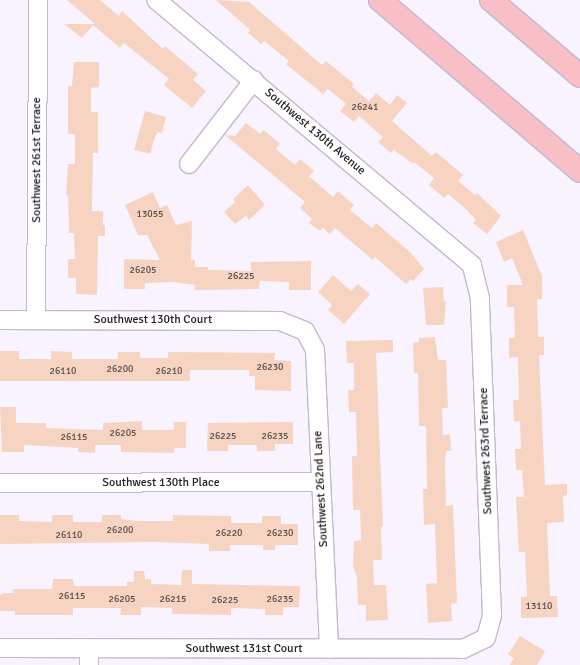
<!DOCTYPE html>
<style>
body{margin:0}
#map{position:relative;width:580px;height:665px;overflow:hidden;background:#f8f3ff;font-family:Signika,sans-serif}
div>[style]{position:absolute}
.building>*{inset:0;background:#f7d4c2}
.roads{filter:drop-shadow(1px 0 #c2b9cd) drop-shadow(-1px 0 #c2b9cd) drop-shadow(0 1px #c2b9cd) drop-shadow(0 -1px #c2b9cd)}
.minor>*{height:18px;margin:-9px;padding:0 9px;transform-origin:9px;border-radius:9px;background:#fff}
.highway>*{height:22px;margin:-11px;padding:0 11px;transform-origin:11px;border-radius:11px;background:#f9bfc6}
span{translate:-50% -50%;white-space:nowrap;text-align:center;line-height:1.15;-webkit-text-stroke:4px #fff;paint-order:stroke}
.number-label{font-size:10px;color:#594e4e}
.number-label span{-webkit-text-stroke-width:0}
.street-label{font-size:12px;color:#242128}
</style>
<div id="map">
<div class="building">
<div style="clip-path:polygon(67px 0,100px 0,119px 16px,122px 11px,163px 49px,165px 46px,198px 74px,193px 80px,206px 91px,192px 108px,164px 85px,169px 79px,124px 43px,120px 48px,93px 25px,82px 38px,64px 24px,95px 24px)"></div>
<div style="clip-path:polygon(216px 0,249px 2px,322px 65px,326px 61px,354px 84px,352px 87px,369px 101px,376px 93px,390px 105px,397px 95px,407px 103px,392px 121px,432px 156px,436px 152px,463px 175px,458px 181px,475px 195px,477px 193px,501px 216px,487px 234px,473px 223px,476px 220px,468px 211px,448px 194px,444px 198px,429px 185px,434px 178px,414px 162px,413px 164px,394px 150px,391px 153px,378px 142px,383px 137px,359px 116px,354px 122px,340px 111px,346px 104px,328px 89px,323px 94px,286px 64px,289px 61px,264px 41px,261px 44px,248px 33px,250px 30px)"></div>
<div style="clip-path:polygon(74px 62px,99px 62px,99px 87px,91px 88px,91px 112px,98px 112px,98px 153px,93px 153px,92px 211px,103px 211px,103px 225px,105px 225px,105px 236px,98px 236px,97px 295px,76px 294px,76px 278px,68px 278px,68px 259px,75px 259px,74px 233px,69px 233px,68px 195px,66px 195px,68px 164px,75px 164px,75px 134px,68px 134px,68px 86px,72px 86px)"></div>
<div style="clip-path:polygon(145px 111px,166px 117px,162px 133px,158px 132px,155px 137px,150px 154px,134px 150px)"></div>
<div style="clip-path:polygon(246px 123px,260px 134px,264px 130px,280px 144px,276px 149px,295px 165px,300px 159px,314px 171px,309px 176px,333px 197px,338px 191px,354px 205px,350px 210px,372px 228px,376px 223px,411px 253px,424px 269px,413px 281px,411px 279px,406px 284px,375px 257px,373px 260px,335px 228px,330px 234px,323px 228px,320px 231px,309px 223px,312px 219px,300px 208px,305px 202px,225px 135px,235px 136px)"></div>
<div style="clip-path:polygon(248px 185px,265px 205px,249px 220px,246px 216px,235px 224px,224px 212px,235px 202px,233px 199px)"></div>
<div style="clip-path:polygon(153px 192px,160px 208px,167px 205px,176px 225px,192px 221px,191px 260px,195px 260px,195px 267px,208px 267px,208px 270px,251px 271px,251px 262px,311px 261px,311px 290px,289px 290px,289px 282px,260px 281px,259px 289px,195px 290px,195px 285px,172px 282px,145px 283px,145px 289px,124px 289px,124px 259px,160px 260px,147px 235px,138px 235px,125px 205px)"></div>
<div style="clip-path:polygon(523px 230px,542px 276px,542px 299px,537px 300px,538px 337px,544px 337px,544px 355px,539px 355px,545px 485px,567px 484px,567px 495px,563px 496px,564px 522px,547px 523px,550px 596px,557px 596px,558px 617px,521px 618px,521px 597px,527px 597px,525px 552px,519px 552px,516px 497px,524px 497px,522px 470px,516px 470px,515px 449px,521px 449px,520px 421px,514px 422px,513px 400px,519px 400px,518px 357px,509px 358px,509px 338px,515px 338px,514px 307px,507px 307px,507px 285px,523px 285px,512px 258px,504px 262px,496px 242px)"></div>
<div style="clip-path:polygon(333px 275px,351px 291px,358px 284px,370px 294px,344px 324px,328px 310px,332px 305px,318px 292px)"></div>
<div style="clip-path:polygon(443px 287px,444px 301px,446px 301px,444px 325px,426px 325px,423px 288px)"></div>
<div style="clip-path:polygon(435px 337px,438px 360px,446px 360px,448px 408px,442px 408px,443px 435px,450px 434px,451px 451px,446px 451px,445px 463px,446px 506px,453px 505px,457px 603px,451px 604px,452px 621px,428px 623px,426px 584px,437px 583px,435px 524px,424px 525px,423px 489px,427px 489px,426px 426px,419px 426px,418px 373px,414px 373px,413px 343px,419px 342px,419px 338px)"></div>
<div style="clip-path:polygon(393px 340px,393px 352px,376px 353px,383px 527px,381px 527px,382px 560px,373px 560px,374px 585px,386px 585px,388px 620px,366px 621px,366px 605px,358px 605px,357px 578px,353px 565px,354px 541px,361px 540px,360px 510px,353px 510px,352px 456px,357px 456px,356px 412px,349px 412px,348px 390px,354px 390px,354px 363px,347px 363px,346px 341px)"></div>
<div style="clip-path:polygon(0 351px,19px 351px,19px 359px,51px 359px,51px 351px,72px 352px,72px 359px,118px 359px,118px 352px,140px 352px,140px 358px,168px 358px,168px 352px,275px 353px,274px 360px,291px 361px,291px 391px,255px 390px,255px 376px,249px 376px,249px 370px,190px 370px,190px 381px,0 381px)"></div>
<div style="clip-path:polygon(0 407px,16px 407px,16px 423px,46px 423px,46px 428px,103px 430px,103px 423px,142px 421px,142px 430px,174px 430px,174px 422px,186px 422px,186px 448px,174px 448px,174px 453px,121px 452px,121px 445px,95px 445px,95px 453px,78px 452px,78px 448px,24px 445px,24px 452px,2px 452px)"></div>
<div style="clip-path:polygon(293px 422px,293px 444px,275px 444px,275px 451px,257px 451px,257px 445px,228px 445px,228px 451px,207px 451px,208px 423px)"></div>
<div style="clip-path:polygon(0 515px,19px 515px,19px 521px,52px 522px,52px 515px,73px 515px,73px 522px,102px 522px,102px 515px,121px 515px,121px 519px,139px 521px,173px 521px,173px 515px,231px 516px,231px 523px,262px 523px,262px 516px,281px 516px,281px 524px,298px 524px,298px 545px,275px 545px,275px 550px,263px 550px,263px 545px,230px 545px,230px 551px,209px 551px,209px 544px,155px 542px,0 544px)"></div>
<div style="clip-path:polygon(182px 570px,192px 570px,192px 584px,300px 586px,299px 607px,283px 607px,283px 615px,265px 615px,265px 609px,231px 608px,231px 615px,172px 614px,172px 608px,141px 607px,141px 615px,120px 615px,121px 608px,73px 608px,73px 615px,15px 615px,15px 611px,0 611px,0 595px,4px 593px,13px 593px,13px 589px,52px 589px,53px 579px,73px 579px,74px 586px,127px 586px,127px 582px,134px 582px,134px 571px,144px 571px,145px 579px,151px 579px,151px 584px,181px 585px)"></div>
<div style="clip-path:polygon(520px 636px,545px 651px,537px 665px,510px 665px,514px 658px,508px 654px)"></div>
</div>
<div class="roads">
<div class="minor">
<div style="left:189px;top:164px;width:106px;rotate:-52.3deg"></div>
<div style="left:0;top:320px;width:280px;rotate:0.2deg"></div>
<div style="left:280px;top:321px;width:27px;rotate:22deg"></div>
<div style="left:305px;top:331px;width:21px;rotate:62deg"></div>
<div style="left:315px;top:350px;width:299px;rotate:87.3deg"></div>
<div style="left:36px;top:320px;width:320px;rotate:-89.6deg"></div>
<div style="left:0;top:483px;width:321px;rotate:-0.2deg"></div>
<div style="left:0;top:648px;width:463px;rotate:0.1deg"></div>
<div style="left:463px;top:649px;width:25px;rotate:-26deg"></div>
<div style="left:486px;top:638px;width:23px;rotate:-75deg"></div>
<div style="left:492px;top:616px;width:318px;rotate:-92.2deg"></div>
<div style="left:480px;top:298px;width:34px;rotate:-104deg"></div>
<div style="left:472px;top:265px;width:412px;rotate:-140deg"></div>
<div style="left:89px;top:665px;width:16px;rotate:-90deg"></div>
</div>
<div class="highway">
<div style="left:380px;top:0;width:263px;rotate:40.5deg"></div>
<div style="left:491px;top:0;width:117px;rotate:40.5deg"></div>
</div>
</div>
<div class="number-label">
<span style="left:365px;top:108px">26241</span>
<span style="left:150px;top:215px">13055</span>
<span style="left:143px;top:271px">26205</span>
<span style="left:241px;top:277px">26225</span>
<span style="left:270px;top:368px">26230</span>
<span style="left:120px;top:370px">26200</span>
<span style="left:63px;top:372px">26110</span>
<span style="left:169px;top:372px">26210</span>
<span style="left:123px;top:434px">26205</span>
<span style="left:223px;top:437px">26225</span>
<span style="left:275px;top:437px">26235</span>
<span style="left:74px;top:438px">26115</span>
<span style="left:120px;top:531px">26200</span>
<span style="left:229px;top:534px">26220</span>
<span style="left:280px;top:534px">26230</span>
<span style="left:69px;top:536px">26110</span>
<span style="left:72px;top:597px">26115</span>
<span style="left:122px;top:600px">26205</span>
<span style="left:173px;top:600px">26215</span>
<span style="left:280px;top:600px">26235</span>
<span style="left:225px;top:601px">26225</span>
<span style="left:539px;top:607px">13110</span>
</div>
<div class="street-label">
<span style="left:315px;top:132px;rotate:40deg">Southwest 130th Avenue</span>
<span style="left:37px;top:160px;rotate:-90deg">Southwest 261st Terrace</span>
<span style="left:153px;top:320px">Southwest 130th Court</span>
<span style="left:486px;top:451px;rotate:-92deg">Southwest 263rd Terrace</span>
<span style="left:161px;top:483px">Southwest 130th Place</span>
<span style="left:321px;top:489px;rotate:-93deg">Southwest 262nd Lane</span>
<span style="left:244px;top:649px">Southwest 131st Court</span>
</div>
</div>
